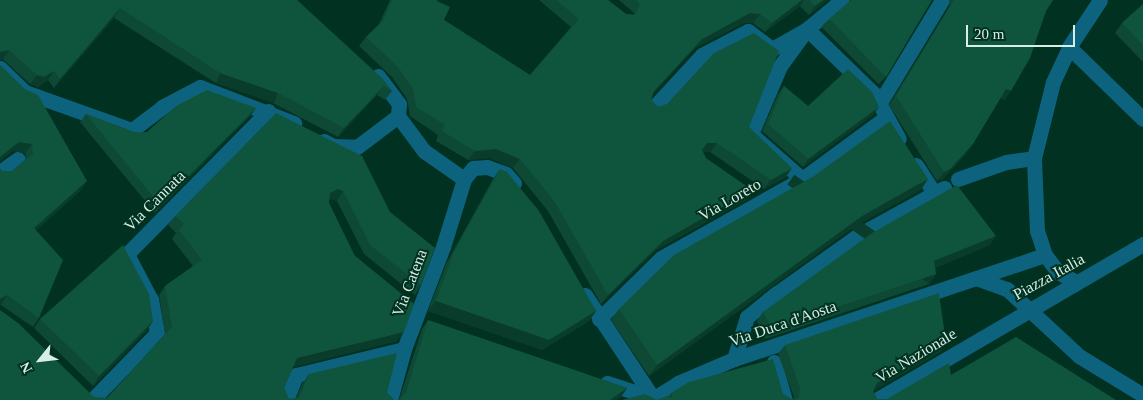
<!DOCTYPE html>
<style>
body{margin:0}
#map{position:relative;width:1143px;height:400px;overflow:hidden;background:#003121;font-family:"Times New Roman",serif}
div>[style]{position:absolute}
.minor>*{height:15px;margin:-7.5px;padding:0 7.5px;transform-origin:7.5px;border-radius:7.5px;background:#0d637e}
.wall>*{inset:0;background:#0d4935;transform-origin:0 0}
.shaded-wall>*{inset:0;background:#0a3c2b;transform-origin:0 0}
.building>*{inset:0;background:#0f553e}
span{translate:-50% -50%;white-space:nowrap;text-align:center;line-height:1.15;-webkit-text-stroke:4px #003121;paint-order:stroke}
.street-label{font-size:16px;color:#d6eee3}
.north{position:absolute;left:15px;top:335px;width:50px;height:50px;-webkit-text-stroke:4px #003121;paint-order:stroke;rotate:241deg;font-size:14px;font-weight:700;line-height:20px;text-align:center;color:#d6eee3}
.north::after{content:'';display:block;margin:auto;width:18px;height:22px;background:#d6eee3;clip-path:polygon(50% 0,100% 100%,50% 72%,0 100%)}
.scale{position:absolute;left:966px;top:25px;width:109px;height:22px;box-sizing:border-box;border:2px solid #d6eee3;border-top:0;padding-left:6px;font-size:15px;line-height:18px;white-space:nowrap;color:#d6eee3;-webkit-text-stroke:4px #003121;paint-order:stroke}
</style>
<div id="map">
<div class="minor">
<div style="left:1069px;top:47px;width:103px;rotate:44.2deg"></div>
<div style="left:0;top:68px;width:35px;rotate:44deg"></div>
<div style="left:25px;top:92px;width:114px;rotate:19.6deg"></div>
<div style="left:132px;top:130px;width:38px;rotate:-37deg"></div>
<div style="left:162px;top:107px;width:43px;rotate:-27.8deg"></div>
<div style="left:200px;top:87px;width:101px;rotate:21deg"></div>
<div style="left:378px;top:76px;width:35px;rotate:53deg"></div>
<div style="left:399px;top:104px;width:12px;rotate:95deg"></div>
<div style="left:398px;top:116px;width:44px;rotate:53.4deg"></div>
<div style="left:424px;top:151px;width:49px;rotate:35deg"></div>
<div style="left:879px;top:104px;width:122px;rotate:-58.8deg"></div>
<div style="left:654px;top:107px;width:71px;rotate:-47.3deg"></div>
<div style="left:702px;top:55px;width:52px;rotate:-27.6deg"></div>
<div style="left:748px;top:31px;width:30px;rotate:37deg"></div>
<div style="left:772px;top:49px;width:40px;rotate:-29.7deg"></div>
<div style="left:807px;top:29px;width:93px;rotate:44.1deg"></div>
<div style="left:874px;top:94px;width:51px;rotate:60.9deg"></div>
<div style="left:324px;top:141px;width:10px;rotate:29deg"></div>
<div style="left:333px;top:146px;width:24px;rotate:2deg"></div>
<div style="left:357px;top:147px;width:51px;rotate:-37.1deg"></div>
<div style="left:916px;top:165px;width:33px;rotate:57deg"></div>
<div style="left:0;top:172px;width:22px;rotate:-36deg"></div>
<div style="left:802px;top:179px;width:68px;rotate:-138.6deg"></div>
<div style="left:751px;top:134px;width:74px;rotate:-66.9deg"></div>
<div style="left:780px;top:66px;width:46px;rotate:-53.9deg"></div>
<div style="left:807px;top:29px;width:45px;rotate:-39.6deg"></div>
<div style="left:958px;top:179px;width:51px;rotate:-19.5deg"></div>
<div style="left:1006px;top:162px;width:28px;rotate:-8deg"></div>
<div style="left:976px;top:278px;width:33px;rotate:20deg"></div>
<div style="left:1007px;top:289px;width:98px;rotate:42.9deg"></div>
<div style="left:1079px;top:356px;width:75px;rotate:31.4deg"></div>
<div style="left:1076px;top:282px;width:21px;rotate:-151deg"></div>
<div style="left:1058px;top:272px;width:21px;rotate:-127deg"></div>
<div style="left:1045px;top:255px;width:25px;rotate:-108deg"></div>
<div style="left:1037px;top:231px;width:73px;rotate:-92.4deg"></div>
<div style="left:1034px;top:158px;width:78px;rotate:-76deg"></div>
<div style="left:1053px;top:82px;width:38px;rotate:-65deg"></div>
<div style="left:1069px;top:47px;width:56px;rotate:-56.6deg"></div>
<div style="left:585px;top:295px;width:123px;rotate:56.6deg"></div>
<div style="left:599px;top:319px;width:87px;rotate:-44.5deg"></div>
<div style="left:661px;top:258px;width:162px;rotate:-29.3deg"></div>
<div style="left:802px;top:179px;width:103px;rotate:-36.3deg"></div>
<div style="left:734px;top:359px;width:44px;rotate:-72.8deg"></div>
<div style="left:747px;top:317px;width:38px;rotate:-39deg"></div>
<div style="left:777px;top:293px;width:102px;rotate:-35.4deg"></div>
<div style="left:860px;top:234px;width:96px;rotate:-28.7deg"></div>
<div style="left:774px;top:362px;width:40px;rotate:74deg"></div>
<div style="left:607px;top:383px;width:48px;rotate:18.1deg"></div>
<div style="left:93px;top:399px;width:92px;rotate:-45.9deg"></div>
<div style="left:157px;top:333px;width:34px;rotate:-100deg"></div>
<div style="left:151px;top:300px;width:52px;rotate:-117.6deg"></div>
<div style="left:127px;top:254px;width:201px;rotate:-45.4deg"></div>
<div style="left:286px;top:400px;width:27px;rotate:-68deg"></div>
<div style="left:296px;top:375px;width:111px;rotate:-13.5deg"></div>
<div style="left:390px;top:400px;width:53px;rotate:-74.6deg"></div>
<div style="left:404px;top:349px;width:109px;rotate:-69.1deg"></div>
<div style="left:443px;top:247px;width:71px;rotate:-72.8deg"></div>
<div style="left:464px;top:179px;width:14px;rotate:-51deg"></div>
<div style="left:473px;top:168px;width:14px;rotate:-4deg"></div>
<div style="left:487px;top:167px;width:20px;rotate:20deg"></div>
<div style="left:506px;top:174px;width:12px;rotate:48deg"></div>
<div style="left:651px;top:400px;width:32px;rotate:-32deg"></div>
<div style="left:678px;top:383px;width:61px;rotate:-23.2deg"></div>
<div style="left:734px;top:359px;width:328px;rotate:-18.5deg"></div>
<div style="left:876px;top:400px;width:309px;rotate:-30.3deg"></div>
</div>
<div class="wall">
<div style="clip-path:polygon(0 0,297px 0,392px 91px,385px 100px,377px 95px,338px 137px,271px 102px,214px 82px,114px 18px,54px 88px,48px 80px,38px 87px,30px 84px,3px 59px,0 60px)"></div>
<div style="clip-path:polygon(390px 0,437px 0,437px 1px,444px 20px,530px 75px,571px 27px,539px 0,608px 0,626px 14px,633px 15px,634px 13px,619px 0,827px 0,809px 15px,800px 6px,765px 32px,753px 23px,744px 23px,695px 48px,653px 94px,651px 100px,658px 107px,749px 127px,786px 177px,764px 189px,710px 152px,703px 152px,706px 158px,746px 200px,656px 250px,601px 304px,548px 211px,513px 168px,490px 158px,468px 160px,436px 141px,438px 135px,410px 116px,407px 99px,392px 77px,359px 46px,366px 37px,379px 24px)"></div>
<div style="clip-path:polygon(949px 0,1053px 0,1046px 11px,1005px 100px,1000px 98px,966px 154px,943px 179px,937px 181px,889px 105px,950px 5px)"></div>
<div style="clip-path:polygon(1143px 4px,1143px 62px,1115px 33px,1122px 23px)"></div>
<div style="left:829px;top:19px;width:81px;height:11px;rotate:45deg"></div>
<div style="clip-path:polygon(0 65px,80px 191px,36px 230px,39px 318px,33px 327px,1px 305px,2px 171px,12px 171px,26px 159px,25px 153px,13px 151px)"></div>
<div style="clip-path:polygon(784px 86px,808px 106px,873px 115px,803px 167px,762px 131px,778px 94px)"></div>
<div style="clip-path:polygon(256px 108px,251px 115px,155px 213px,80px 122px,86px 114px,134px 132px,147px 132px)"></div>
<div style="clip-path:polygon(362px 156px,421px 285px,415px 295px,364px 254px,337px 201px,331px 199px,329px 200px,329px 203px,397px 341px,293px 367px,284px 388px,289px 399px,296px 398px,303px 383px,309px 374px,387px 393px,394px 400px,399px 400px,422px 329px,428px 320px,627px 388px,621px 397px,616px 400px,0 400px,107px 398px,165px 334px,159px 295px,165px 286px,193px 266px,172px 239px,176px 233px,168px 225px,175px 216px)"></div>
<div style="clip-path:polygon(500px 169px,596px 311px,589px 321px,542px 350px,428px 311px,447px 262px,493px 179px)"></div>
<div style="clip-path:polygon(921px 190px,855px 226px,649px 376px,611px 320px,619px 309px)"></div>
<div style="clip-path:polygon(990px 245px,935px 268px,936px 274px,929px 284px,765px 339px,757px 321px,763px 312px)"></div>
<div style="clip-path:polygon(40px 319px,153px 321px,147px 330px,93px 386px,34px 328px)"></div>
<div style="clip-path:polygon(946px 343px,940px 352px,873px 391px,877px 399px,887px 399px,951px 375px,1116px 400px,657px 400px,669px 396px,671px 393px,783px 394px,793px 400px,794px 397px,778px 354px,785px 345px)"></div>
</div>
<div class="shaded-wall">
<div style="clip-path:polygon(802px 0,804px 0,800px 6px,765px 32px,772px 23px)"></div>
<div style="clip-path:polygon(823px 0,827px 0,809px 15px,815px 6px)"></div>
<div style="clip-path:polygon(120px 8px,114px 18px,54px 88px,60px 79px)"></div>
<div style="clip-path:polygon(750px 13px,760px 14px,753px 23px,744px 23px,695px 48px,647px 101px,654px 91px,702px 39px)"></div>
<div style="clip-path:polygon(9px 50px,3px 59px,0 60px,0 52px)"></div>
<div style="clip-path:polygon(54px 71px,48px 80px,38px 87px,30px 84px,37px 75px)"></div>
<div style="left:220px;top:73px;width:61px;height:11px;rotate:19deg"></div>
<div style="clip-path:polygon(384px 86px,377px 95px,338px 137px,344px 128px)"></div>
<div style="clip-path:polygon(1006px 89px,1011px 91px,1005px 100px,1000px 98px)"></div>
<div style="clip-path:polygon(879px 107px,873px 115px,803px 167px,808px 159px)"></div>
<div style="clip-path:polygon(256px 108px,251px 115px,155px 213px,160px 205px)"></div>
<div style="clip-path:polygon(19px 142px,32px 144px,25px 153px,13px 151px,0 161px,0 157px)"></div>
<div style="clip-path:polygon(707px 143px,717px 143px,710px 152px,701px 152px)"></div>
<div style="clip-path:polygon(973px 144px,966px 154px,943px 179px,937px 181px,944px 172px)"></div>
<div style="clip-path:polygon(496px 149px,520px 159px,513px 168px,490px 158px,468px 160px,475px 151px)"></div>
<div style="clip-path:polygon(792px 168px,786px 177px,764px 189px,771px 180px)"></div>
<div style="clip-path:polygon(928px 179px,921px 190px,855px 226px,649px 376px,657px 365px,862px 216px)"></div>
<div style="clip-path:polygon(87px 181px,80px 191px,28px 238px,34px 228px)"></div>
<div style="clip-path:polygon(338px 189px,343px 191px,337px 201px,331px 199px,324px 202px,330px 193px)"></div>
<div style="clip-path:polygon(752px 190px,746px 200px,656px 250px,601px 304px,608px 295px,663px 241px)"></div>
<div style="clip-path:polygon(996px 236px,990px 245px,928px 271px,934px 261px)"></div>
<div style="left:936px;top:274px;width:12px;height:173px;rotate:125deg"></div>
<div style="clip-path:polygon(7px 295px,1px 305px,0 305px,0 299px)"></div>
<div style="clip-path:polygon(436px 301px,596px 311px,589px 321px,542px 350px,428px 311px)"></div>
<div style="clip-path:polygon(153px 321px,147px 330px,93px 386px,99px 376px)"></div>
<div style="clip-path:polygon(404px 332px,397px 341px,290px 368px,297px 358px)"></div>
<div style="clip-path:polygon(946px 343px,940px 352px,871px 392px,877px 383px)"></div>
<div style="clip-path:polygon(627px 388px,621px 397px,616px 400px,610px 400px)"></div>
</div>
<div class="building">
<div style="clip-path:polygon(0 0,297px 0,383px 79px,392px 91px,384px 86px,344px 128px,278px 93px,220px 73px,120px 8px,60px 79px,54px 71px,44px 77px,37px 75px,9px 50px,0 52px)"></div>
<div style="clip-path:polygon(392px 0,437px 0,437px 1px,450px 7px,444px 20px,530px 75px,579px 19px,556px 0,608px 0,626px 14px,635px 15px,640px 4px,636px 0,802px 0,772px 23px,760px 14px,750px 13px,702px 39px,654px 91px,651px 100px,658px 107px,667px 104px,714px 53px,754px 33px,779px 51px,749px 127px,792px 168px,771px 180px,717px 143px,707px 143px,702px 150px,706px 158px,752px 190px,663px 241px,608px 295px,555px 202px,520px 159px,496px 149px,475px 151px,442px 131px,445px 125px,416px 107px,413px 89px,398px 67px,366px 37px,383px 21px)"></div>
<div style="clip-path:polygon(809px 0,823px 0,815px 6px)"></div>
<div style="clip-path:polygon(851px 0,932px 0,886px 77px,829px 19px)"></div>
<div style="clip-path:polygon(954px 0,1053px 0,1046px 11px,1030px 58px,1011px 91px,1006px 89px,973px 144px,950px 169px,944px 172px,896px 96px)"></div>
<div style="clip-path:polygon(1143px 4px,1143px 45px,1122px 23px)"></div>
<div style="clip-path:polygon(0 65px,25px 89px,38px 95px,87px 181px,34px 228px,63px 260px,39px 318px,7px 295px,0 299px,0 168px,2px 171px,12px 171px,33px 154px,32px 144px,19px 142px,0 157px)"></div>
<div style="clip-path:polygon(848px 69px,872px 92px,879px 107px,808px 159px,768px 124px,784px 86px,808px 106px)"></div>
<div style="clip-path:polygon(207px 90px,256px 108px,160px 205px,86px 114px,134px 132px,147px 132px,176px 106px)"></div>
<div style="clip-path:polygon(276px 113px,362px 156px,390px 212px,435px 248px,421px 285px,370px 245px,343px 191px,338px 189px,330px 193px,329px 203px,354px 255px,414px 304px,404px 332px,297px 358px,284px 388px,289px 399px,299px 398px,309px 374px,397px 353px,387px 393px,394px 400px,399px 400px,406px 393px,428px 320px,627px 388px,610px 400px,0 400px,0 310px,18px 323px,94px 397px,107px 398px,172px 327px,165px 286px,202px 260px,179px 230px,184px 224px,175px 216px)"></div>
<div style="clip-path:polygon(890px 121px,928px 179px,862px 216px,657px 365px,619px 309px,674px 255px,814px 176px)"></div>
<div style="clip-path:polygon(500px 169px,507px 172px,539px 211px,596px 311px,549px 340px,436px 301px,454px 252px)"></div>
<div style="clip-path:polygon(957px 185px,996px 236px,934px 261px,936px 274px,772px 329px,763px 312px,872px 233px)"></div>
<div style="clip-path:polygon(123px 245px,149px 294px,153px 321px,99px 376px,40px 319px)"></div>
<div style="clip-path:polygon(939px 293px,946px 343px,877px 383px,873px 391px,877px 399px,887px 399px,949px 363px,951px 375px,1016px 337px,1116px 400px,657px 400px,667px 396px,673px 398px,671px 393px,689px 382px,773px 359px,783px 394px,794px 400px,799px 397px,800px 388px,785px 345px)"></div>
<div style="clip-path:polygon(645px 394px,657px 400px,622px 400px)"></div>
</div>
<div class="street-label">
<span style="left:730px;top:200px;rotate:-30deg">Via Loreto</span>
<span style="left:155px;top:201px;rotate:-45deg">Via Cannata</span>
<span style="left:1049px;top:277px;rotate:-29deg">Piazza Italia</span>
<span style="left:410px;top:283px;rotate:-69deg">Via Catena</span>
<span style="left:783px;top:324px;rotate:-19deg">Via Duca d'Aosta</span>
<span style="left:916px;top:356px;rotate:-31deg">Via Nazionale</span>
</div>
<div class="north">N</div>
<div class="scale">20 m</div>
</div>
